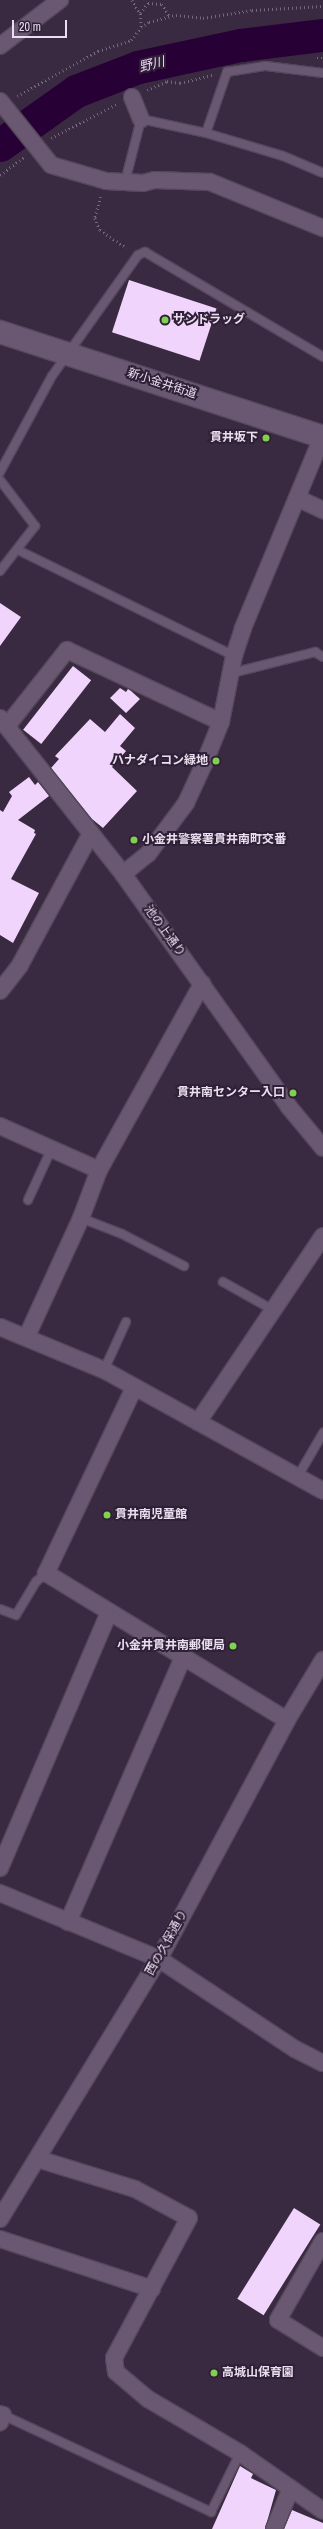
<!DOCTYPE html>
<meta charset="utf-8">
<style>
body{margin:0}
#map{position:relative;width:323px;height:2529px;overflow:hidden;background:#3a2a41;font-family:"Archivo Narrow","Noto Sans JP",sans-serif}
div>[style]{position:absolute}
.river>*{height:33px;margin:-16.5px;padding:0 16.5px;transform-origin:16.5px;border-radius:16.5px;background:#270035}
.building>*{inset:0;background:#f0d4fc;transform-origin:0 0}
.path>*{height:2.5px;margin-top:-1.25px;transform-origin:0;background:repeating-linear-gradient(90deg,#75667b 0 1px,transparent 0 4px)}
.roads{filter:drop-shadow(1px 0 #55475b) drop-shadow(-1px 0 #55475b) drop-shadow(0 1px #55475b) drop-shadow(0 -1px #55475b)}
.lane>*{height:8px;margin:-4px;padding:0 4px;transform-origin:4px;border-radius:4px;background:#6a5872}
.street>*{height:16px;margin:-8px;padding:0 8px;transform-origin:8px;border-radius:8px;background:#6a5872}
.secondary>*{height:22px;margin:-11px;padding:0 11px;transform-origin:11px;border-radius:11px;background:#6a5872}
.dots>*{width:11px;height:11px;translate:-50% -50%;box-sizing:border-box;border:2px solid #302037;border-radius:50%}
span{translate:-50% -50%;white-space:nowrap;text-align:center;line-height:1.15;-webkit-text-stroke:4px #302037;paint-order:stroke}
.poi-label{font-size:12px;color:#eadfef;font-weight:700}
.left{translate:0 -50%;text-align:left}
.right{translate:-100% -50%;text-align:right}
.street-label{font-size:12px;color:#eadfef}
.water-label{font-size:13px;color:#edd5f8;font-style:italic}
.scale{position:absolute;left:12px;top:20px;width:55px;height:18px;box-sizing:border-box;border:2px solid #eadfef;border-top:0;padding-left:5px;font-size:12px;line-height:14px;white-space:nowrap;color:#eadfef;-webkit-text-stroke:3px #302037;paint-order:stroke}
</style>
<div id="map">
<div class="river">
<div style="left:0;top:145px;width:93px;rotate:-35.4deg"></div>
<div style="left:76px;top:91px;width:66px;rotate:-21.2deg"></div>
<div style="left:138px;top:67px;width:105px;rotate:-12.1deg"></div>
<div style="left:241px;top:45px;width:83px;rotate:-7deg"></div>
</div>
<div class="building">
<div style="left:129px;top:280px;width:92px;height:55px;rotate:18deg"></div>
<div style="clip-path:polygon(0 603px,21px 617px,0 646px)"></div>
<div style="left:73px;top:666px;width:23px;height:81px;rotate:38deg"></div>
<div style="clip-path:polygon(120px 688px,126px 692px,128px 689px,131px 691px,140px 699px,126px 713px,110px 698px)"></div>
<div style="clip-path:polygon(120px 714px,135px 728px,120px 746px,126px 751px,112px 767px,137px 791px,103px 828px,92px 819px,51px 768px,59px 759px,55px 756px,90px 719px,105px 732px)"></div>
<div style="clip-path:polygon(29px 777px,35px 785px,38px 782px,49px 796px,18px 820px,35px 830px,34px 833px,36px 834px,11px 879px,39px 893px,13px 943px,0 935px,0 810px,3px 812px,12px 796px,9px 792px)"></div>
<div style="left:294px;top:2208px;width:31px;height:107px;rotate:32deg"></div>
<div style="clip-path:polygon(240px 2466px,253px 2474px,251px 2478px,276px 2490px,265px 2529px,212px 2529px)"></div>
<div style="clip-path:polygon(292px 2510px,323px 2523px,323px 2529px,284px 2529px)"></div>
</div>
<div class="path">
<div style="left:132px;top:0;width:14px;rotate:60deg"></div>
<div style="left:141px;top:27px;width:14px;rotate:-94deg"></div>
<div style="left:140px;top:13px;width:13px;rotate:-51deg"></div>
<div style="left:148px;top:3px;width:14px;rotate:4deg"></div>
<div style="left:162px;top:4px;width:15px;rotate:58deg"></div>
<div style="left:317px;top:58px;width:6px"></div>
<div style="left:147px;top:90px;width:22px;rotate:-24deg"></div>
<div style="left:167px;top:81px;width:13px;rotate:9deg"></div>
<div style="left:180px;top:83px;width:34px;rotate:-14deg"></div>
<div style="left:17px;top:96px;width:93px;rotate:-29.1deg"></div>
<div style="left:98px;top:51px;width:35px;rotate:-18deg"></div>
<div style="left:131px;top:40px;width:16px;rotate:-52deg"></div>
<div style="left:141px;top:27px;width:9px;rotate:-32deg"></div>
<div style="left:149px;top:22px;width:28px;rotate:-15deg"></div>
<div style="left:176px;top:15px;width:27px;rotate:6deg"></div>
<div style="left:203px;top:18px;width:50px;rotate:-9.3deg"></div>
<div style="left:252px;top:10px;width:71px;rotate:-3.2deg"></div>
<div style="left:51px;top:138px;width:74px;rotate:-27.3deg"></div>
<div style="left:0;top:175px;width:30px;rotate:-37deg"></div>
<div style="left:101px;top:197px;width:22px;rotate:106deg"></div>
<div style="left:95px;top:218px;width:13px;rotate:67deg"></div>
<div style="left:100px;top:230px;width:32px;rotate:34deg"></div>
</div>
<div class="roads">
<div class="lane">
<div style="left:206px;top:133px;width:65px;rotate:-71deg"></div>
<div style="left:227px;top:72px;width:39px;rotate:-9deg"></div>
<div style="left:266px;top:66px;width:57px;rotate:7deg"></div>
<div style="left:125px;top:182px;width:65px;rotate:-75.7deg"></div>
<div style="left:141px;top:119px;width:66px;rotate:12.2deg"></div>
<div style="left:206px;top:133px;width:80px;rotate:16.6deg"></div>
<div style="left:283px;top:156px;width:43px;rotate:23deg"></div>
<div style="left:0;top:472px;width:109px;rotate:-61.6deg"></div>
<div style="left:52px;top:376px;width:148px;rotate:-54.6deg"></div>
<div style="left:138px;top:255px;width:8px;rotate:-23deg"></div>
<div style="left:145px;top:252px;width:207px;rotate:30.5deg"></div>
<div style="left:0;top:480px;width:58px;rotate:52.7deg"></div>
<div style="left:35px;top:526px;width:57px;rotate:127.9deg"></div>
<div style="left:18px;top:550px;width:241px;rotate:26.1deg"></div>
<div style="left:232px;top:673px;width:86px;rotate:-14.2deg"></div>
<div style="left:315px;top:652px;width:9px;rotate:32deg"></div>
<div style="left:28px;top:1200px;width:55px;rotate:-65.3deg"></div>
<div style="left:81px;top:1218px;width:44px;rotate:21.3deg"></div>
<div style="left:122px;top:1234px;width:70px;rotate:27.3deg"></div>
<div style="left:223px;top:1282px;width:57px;rotate:29.2deg"></div>
<div style="left:104px;top:1370px;width:53px;rotate:-65.4deg"></div>
<div style="left:298px;top:1476px;width:50px;rotate:-59.8deg"></div>
<div style="left:0;top:1609px;width:17px;rotate:21deg"></div>
<div style="left:16px;top:1615px;width:39px;rotate:-59deg"></div>
<div style="left:36px;top:1582px;width:13px;rotate:-42deg"></div>
<div style="left:3px;top:2415px;width:230px;rotate:25deg"></div>
<div style="left:211px;top:2512px;width:66px;rotate:-63.8deg"></div>
</div>
<div class="street">
<div style="left:0;top:46px;width:76px;rotate:-37.5deg"></div>
<div style="left:132px;top:97px;width:24px;rotate:68deg"></div>
<div style="left:0;top:101px;width:82px;rotate:51.4deg"></div>
<div style="left:51px;top:165px;width:57px;rotate:16.2deg"></div>
<div style="left:106px;top:181px;width:37px;rotate:3deg"></div>
<div style="left:143px;top:183px;width:12px;rotate:-14deg"></div>
<div style="left:155px;top:180px;width:55px;rotate:2.1deg"></div>
<div style="left:210px;top:182px;width:122px;rotate:22.2deg"></div>
<div style="left:297px;top:498px;width:29px;rotate:25deg"></div>
<div style="left:0;top:718px;width:199px;rotate:51.7deg"></div>
<div style="left:123px;top:874px;width:286px;rotate:54.5deg"></div>
<div style="left:289px;top:1107px;width:53px;rotate:50.3deg"></div>
<div style="left:7px;top:726px;width:97px;rotate:-51.7deg"></div>
<div style="left:67px;top:650px;width:170px;rotate:25.1deg"></div>
<div style="left:123px;top:874px;width:32px;rotate:-39deg"></div>
<div style="left:148px;top:854px;width:64px;rotate:-53.3deg"></div>
<div style="left:186px;top:803px;width:43px;rotate:-65.2deg"></div>
<div style="left:204px;top:764px;width:45px;rotate:-68deg"></div>
<div style="left:221px;top:722px;width:67px;rotate:-78.9deg"></div>
<div style="left:234px;top:656px;width:29px;rotate:-72deg"></div>
<div style="left:243px;top:628px;width:209px;rotate:-67.5deg"></div>
<div style="left:0;top:991px;width:33px;rotate:-52deg"></div>
<div style="left:20px;top:965px;width:150px;rotate:-61.7deg"></div>
<div style="left:0;top:1126px;width:108px;rotate:24deg"></div>
<div style="left:0;top:1327px;width:113px;rotate:22.5deg"></div>
<div style="left:104px;top:1370px;width:250px;rotate:28.9deg"></div>
<div style="left:27px;top:1336px;width:130px;rotate:-65.4deg"></div>
<div style="left:81px;top:1218px;width:51px;rotate:-69.4deg"></div>
<div style="left:99px;top:1170px;width:213px;rotate:-61deg"></div>
<div style="left:134px;top:1388px;width:205px;rotate:115.4deg"></div>
<div style="left:46px;top:1573px;width:282px;rotate:31.4deg"></div>
<div style="left:198px;top:1422px;width:224px;rotate:-56.1deg"></div>
<div style="left:0;top:1868px;width:278px;rotate:-66.9deg"></div>
<div style="left:0;top:1893px;width:172px;rotate:22.5deg"></div>
<div style="left:159px;top:1959px;width:163px;rotate:33.5deg"></div>
<div style="left:295px;top:2049px;width:31px;rotate:27deg"></div>
<div style="left:68px;top:1922px;width:289px;rotate:-66.5deg"></div>
<div style="left:38px;top:2159px;width:102px;rotate:17.2deg"></div>
<div style="left:135px;top:2189px;width:61px;rotate:28.2deg"></div>
<div style="left:189px;top:2218px;width:159px;rotate:118.2deg"></div>
<div style="left:114px;top:2358px;width:14px;rotate:82deg"></div>
<div style="left:116px;top:2372px;width:42px;rotate:40.2deg"></div>
<div style="left:148px;top:2399px;width:107px;rotate:30.4deg"></div>
<div style="left:240px;top:2453px;width:101px;rotate:34.9deg"></div>
<div style="left:0;top:2219px;width:305px;rotate:-58.6deg"></div>
<div style="left:159px;top:1959px;width:271px;rotate:-61.8deg"></div>
<div style="left:287px;top:1720px;width:70px;rotate:-59deg"></div>
<div style="left:0;top:2239px;width:160px;rotate:18.2deg"></div>
<div style="left:323px;top:2241px;width:91px;rotate:119.7deg"></div>
<div style="left:278px;top:2320px;width:53px;rotate:31.9deg"></div>
<div style="left:0;top:2414px;width:3px;rotate:18deg"></div>
<div style="left:3px;top:2415px;width:8px;rotate:113deg"></div>
<div style="left:274px;top:2529px;width:44px;rotate:-67.5deg"></div>
</div>
<div class="secondary">
<div style="left:0;top:332px;width:340px;rotate:18deg"></div>
</div>
</div>
<div class="dots">
<div style="left:165px;top:320px;background:#81d050"></div>
<div style="left:266px;top:438px;background:#81d050"></div>
<div style="left:216px;top:761px;background:#81d050"></div>
<div style="left:134px;top:840px;background:#81d050"></div>
<div style="left:293px;top:1093px;background:#81d050"></div>
<div style="left:107px;top:1515px;background:#81d050"></div>
<div style="left:233px;top:1646px;background:#81d050"></div>
<div style="left:214px;top:2373px;background:#81d050"></div>
</div>
<div class="poi-label">
<span class="left" style="left:173px;top:320px">サンドラッグ</span>
<span class="right" style="left:258px;top:438px">貫井坂下</span>
<span class="right" style="left:208px;top:761px">ハナダイコン緑地</span>
<span class="left" style="left:142px;top:840px">小金井警察署貫井南町交番</span>
<span class="right" style="left:285px;top:1093px">貫井南センター入口</span>
<span class="left" style="left:115px;top:1515px">貫井南児童館</span>
<span class="right" style="left:225px;top:1646px">小金井貫井南郵便局</span>
<span class="left" style="left:222px;top:2373px">高城山保育園</span>
</div>
<div class="street-label">
<span style="left:162px;top:384px;rotate:18deg">新小金井街道</span>
<span style="left:164px;top:931px;rotate:54deg">池の上通り</span>
<span style="left:167px;top:1943px;rotate:-61deg">西の久保通り</span>
</div>
<div class="water-label">
<span style="left:152px;top:65px;rotate:-14deg">野川</span>
</div>
<div class="scale">20 m</div>
</div>
